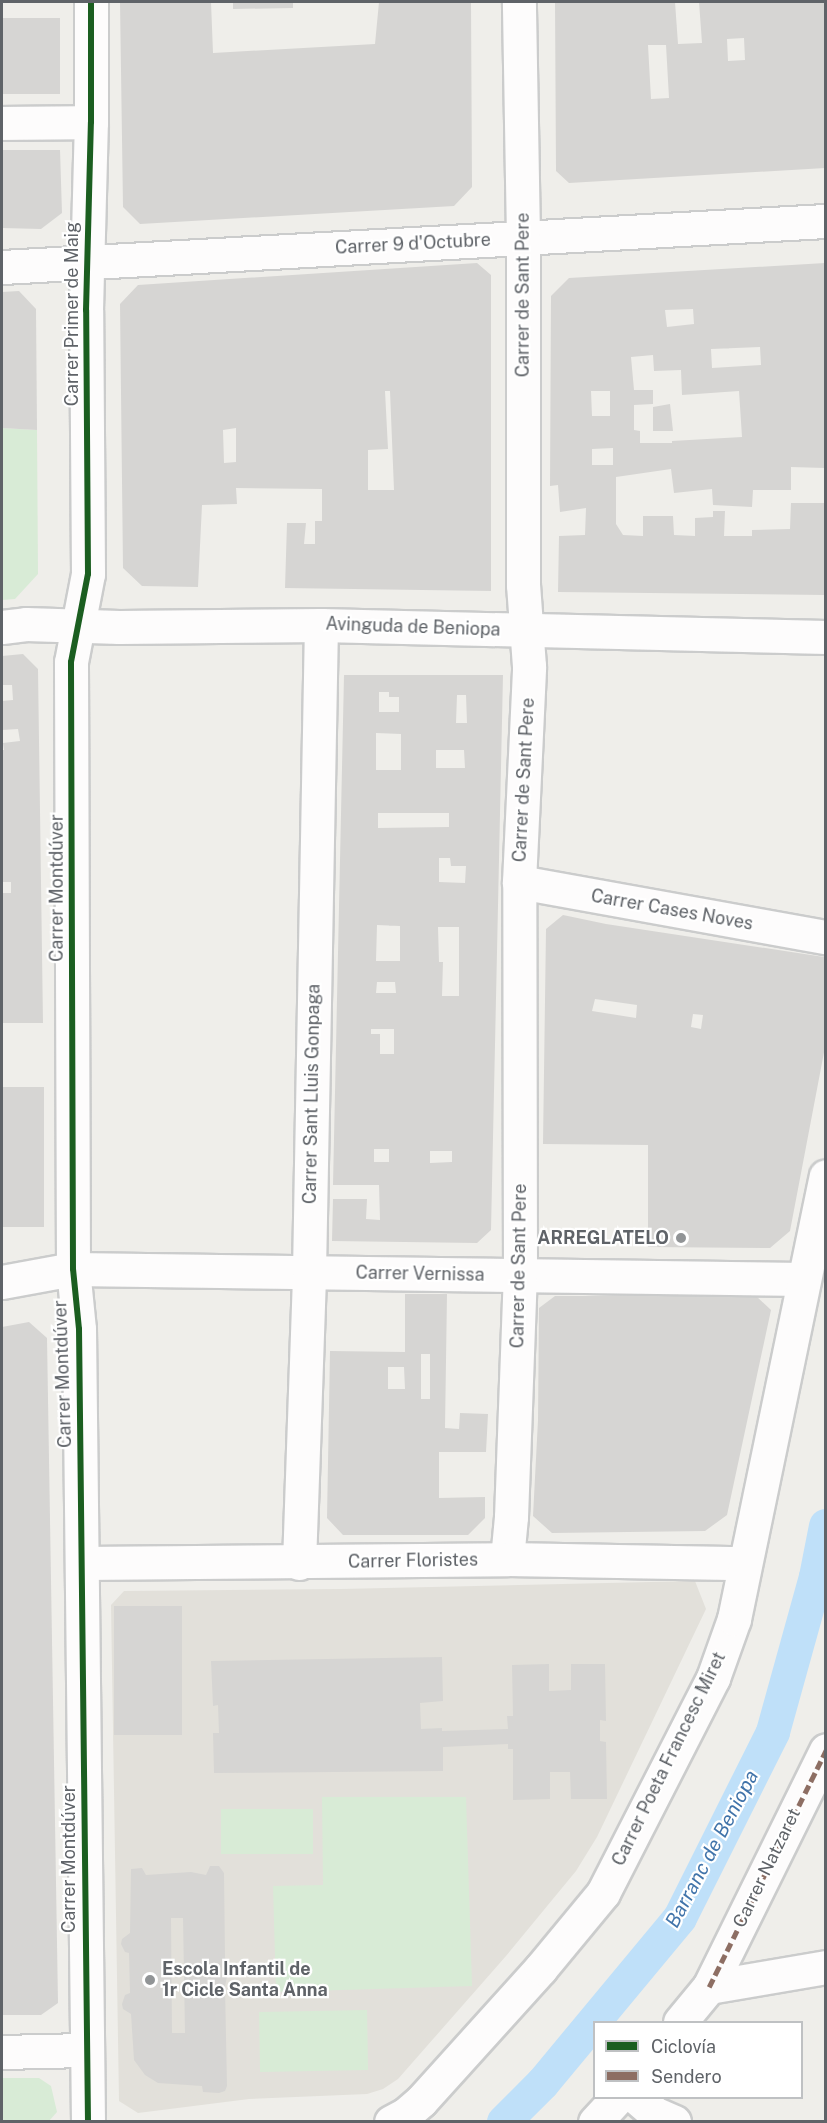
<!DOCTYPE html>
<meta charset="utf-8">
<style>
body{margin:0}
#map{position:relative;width:827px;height:2123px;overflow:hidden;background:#efeeea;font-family:"Public Sans",sans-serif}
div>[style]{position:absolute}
.education>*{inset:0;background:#e2e0da}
.green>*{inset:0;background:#d8ebd6;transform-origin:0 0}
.canal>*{height:34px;margin:-17px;padding:0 17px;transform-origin:17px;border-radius:17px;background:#bfe0f9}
.building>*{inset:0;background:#d6d5d3;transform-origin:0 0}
.roads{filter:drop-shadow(2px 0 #cbcccc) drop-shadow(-2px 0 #cbcccc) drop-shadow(0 2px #cbcccc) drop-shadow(0 -2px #cbcccc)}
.minor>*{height:33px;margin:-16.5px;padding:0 16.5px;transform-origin:16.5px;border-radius:16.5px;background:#fdfcfc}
.quiet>*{height:4.5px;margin-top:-2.25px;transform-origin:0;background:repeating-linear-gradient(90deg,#8d6e63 0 9px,transparent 0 13.5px)}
.cycleway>*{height:6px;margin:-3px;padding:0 3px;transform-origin:3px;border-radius:3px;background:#1b5e20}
.dots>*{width:16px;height:16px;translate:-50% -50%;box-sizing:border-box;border:3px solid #fff;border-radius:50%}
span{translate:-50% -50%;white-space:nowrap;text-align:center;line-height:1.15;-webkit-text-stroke:4.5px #fff;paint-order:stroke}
.street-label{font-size:18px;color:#5f6368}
.poi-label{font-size:18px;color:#5f6368;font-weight:700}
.right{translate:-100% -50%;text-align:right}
.left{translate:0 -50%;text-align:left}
.water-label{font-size:20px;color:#4174aa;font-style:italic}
.frame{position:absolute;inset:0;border:3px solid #5f6368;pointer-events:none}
.legend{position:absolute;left:593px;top:2021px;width:210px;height:78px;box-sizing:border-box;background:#fff;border:2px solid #bfc1c3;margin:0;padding:8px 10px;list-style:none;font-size:18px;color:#5f6368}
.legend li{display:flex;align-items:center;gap:12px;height:30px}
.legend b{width:30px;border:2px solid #bfc1c3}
</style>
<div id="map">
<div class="education">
<div style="clip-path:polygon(695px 1581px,706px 1609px,597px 1837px,576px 1871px,506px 1956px,398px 2079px,383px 2089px,367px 2094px,249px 2099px,138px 2113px,119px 2101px,111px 1605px,124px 1591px,341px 1589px)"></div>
</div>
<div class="green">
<div style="clip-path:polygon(2px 428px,37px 430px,38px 574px,15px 599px,2px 600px)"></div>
<div style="clip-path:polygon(322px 1797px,466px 1797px,472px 1986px,276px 1992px,273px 1886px,323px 1885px)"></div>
<div style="left:313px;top:1809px;width:45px;height:92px;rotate:90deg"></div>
<div style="left:367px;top:2010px;width:60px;height:108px;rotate:89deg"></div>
<div style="clip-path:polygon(2px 2078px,39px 2078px,51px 2086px,57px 2112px,49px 2121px,2px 2121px)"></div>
</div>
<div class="canal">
<div style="left:504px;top:2122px;width:55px;rotate:-45deg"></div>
<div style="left:543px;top:2083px;width:214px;rotate:-50.3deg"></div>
<div style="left:680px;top:1918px;width:208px;rotate:-63.4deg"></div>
<div style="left:773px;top:1732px;width:161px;rotate:-74.5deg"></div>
<div style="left:816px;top:1577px;width:52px;rotate:-78.9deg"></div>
</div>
<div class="building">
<div style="clip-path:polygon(120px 2px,211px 2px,213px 53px,375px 44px,379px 2px,471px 2px,472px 187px,454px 206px,140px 224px,123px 207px)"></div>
<div style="clip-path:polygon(233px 2px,293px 2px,293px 8px,233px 9px)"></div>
<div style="clip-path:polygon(evenodd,555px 2px,675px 2px,678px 44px,702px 43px,699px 2px,825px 2px,825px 168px,569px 183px,556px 171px,555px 2px,744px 38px,745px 60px,728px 61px,727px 39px,744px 38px,555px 2px,648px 45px,666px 45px,669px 98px,651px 99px,648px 45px)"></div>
<div style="left:2px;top:18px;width:58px;height:76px"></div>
<div style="clip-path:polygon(2px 150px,60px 150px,62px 213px,41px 229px,2px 228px)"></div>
<div style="clip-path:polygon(evenodd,477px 263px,491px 275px,491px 591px,285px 588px,287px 523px,306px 523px,304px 544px,315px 544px,315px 521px,322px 521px,322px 489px,236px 488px,237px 504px,202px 505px,198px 587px,142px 586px,123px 568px,120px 304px,138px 285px,477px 263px,385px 391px,390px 391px,394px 490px,368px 490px,368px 450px,388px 449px,385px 391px,477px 263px,236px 428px,236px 462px,224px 463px,223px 430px,236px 428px)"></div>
<div style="clip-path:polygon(evenodd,825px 263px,825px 468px,791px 467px,791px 490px,753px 490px,752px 507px,713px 505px,712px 489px,674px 493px,671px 469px,616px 477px,616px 524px,623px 535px,643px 536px,643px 516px,673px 516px,674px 535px,695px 536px,695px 518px,713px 517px,713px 511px,725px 511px,724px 536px,752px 536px,752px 530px,790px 529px,791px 503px,825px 503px,825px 595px,558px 592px,559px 536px,585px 535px,586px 508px,560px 512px,558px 485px,550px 486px,551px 296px,569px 278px,825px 263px,693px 309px,694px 324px,667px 327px,665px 310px,693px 309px,825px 263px,760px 347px,761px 365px,712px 368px,711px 349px,760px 347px,825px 263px,653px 355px,654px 371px,681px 370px,682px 395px,739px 391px,742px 437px,672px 441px,672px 443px,640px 443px,640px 431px,634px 430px,634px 405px,653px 404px,653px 390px,634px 390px,631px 357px,653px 355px,825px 263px,591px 391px,610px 391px,610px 416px,592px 416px,591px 391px,825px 263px,613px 448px,613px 465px,592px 465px,592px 449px,613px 448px)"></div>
<div style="clip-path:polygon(19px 291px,36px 309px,37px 430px,2px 428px,2px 292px)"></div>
<div style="clip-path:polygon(670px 404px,673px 431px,653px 431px,653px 407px)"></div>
<div style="clip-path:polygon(23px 654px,38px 669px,43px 1023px,2px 1023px,2px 893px,11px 893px,11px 882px,2px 882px,2px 750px,4px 750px,3px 743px,20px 741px,18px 729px,2px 730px,2px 701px,13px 700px,12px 685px,2px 685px,2px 656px)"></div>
<div style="clip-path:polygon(evenodd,344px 675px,503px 675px,491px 1230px,477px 1243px,332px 1241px,333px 1199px,367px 1199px,366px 1219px,380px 1220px,379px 1185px,333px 1185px,344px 675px,379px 692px,389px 692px,389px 697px,399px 697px,399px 712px,379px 712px,379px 692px,344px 675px,457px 695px,466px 695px,467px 723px,456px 723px,457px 695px,344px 675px,376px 733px,401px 734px,401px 770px,376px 770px,376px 733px,344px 675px,436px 750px,464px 750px,465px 768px,436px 768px,436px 750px,344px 675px,378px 813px,449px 813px,449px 827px,378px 828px,378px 813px,344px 675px,439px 858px,450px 858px,451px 866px,466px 866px,465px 883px,439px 882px,439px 858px,344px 675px,377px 925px,400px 926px,400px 961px,376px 961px,377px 925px,344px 675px,438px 927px,459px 927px,459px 996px,442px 996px,443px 962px,439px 962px,438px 927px,344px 675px,377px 982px,395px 982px,396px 993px,376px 993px,377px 982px,344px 675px,371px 1029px,394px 1029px,394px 1054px,380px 1054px,380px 1034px,371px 1034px,371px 1029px,344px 675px,374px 1149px,389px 1149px,389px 1162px,374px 1162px,374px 1149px,344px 675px,430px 1151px,452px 1151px,452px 1162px,430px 1163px,430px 1151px)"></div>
<div style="clip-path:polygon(evenodd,563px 915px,606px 924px,824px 957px,825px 1047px,790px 1231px,770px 1248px,648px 1247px,648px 1145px,543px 1144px,546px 929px,563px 915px,595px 999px,637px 1005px,636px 1018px,592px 1011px,595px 999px,563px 915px,693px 1014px,703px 1015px,701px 1029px,691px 1027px,693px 1014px)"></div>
<div style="left:2px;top:1087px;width:42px;height:140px"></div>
<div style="clip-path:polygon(evenodd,405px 1294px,447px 1294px,445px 1428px,459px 1429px,460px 1413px,488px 1414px,486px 1452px,439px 1452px,439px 1498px,485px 1497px,485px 1518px,468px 1535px,343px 1535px,327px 1518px,330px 1351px,405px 1352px,405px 1294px,421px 1354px,430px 1354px,430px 1399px,421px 1399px,421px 1354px,405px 1294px,388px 1367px,404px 1367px,405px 1389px,388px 1389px,388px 1367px)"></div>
<div style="clip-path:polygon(555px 1296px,756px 1296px,771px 1310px,727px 1515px,705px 1531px,552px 1533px,533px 1516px,538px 1420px,539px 1308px)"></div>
<div style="clip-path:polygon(29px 1322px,47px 1338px,58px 2003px,41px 2015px,2px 2015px,2px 1327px)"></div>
<div style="left:114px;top:1606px;width:68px;height:129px"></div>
<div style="clip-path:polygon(442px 1657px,443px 1701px,420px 1703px,421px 1729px,442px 1728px,442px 1731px,508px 1729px,507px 1716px,513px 1716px,512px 1665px,549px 1664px,549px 1691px,571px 1690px,571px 1664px,605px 1664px,606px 1721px,600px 1720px,600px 1741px,606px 1742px,607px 1799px,571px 1799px,570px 1772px,550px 1772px,550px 1799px,513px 1800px,513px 1749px,508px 1749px,508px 1744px,443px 1747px,443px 1771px,214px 1773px,213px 1733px,219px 1733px,218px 1705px,213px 1706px,211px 1661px)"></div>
<div style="clip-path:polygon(evenodd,210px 1866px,219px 1866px,224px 1873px,225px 1957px,228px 1972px,225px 1986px,227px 2086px,225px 2091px,219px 2093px,203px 2092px,202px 2086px,158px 2083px,145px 2075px,134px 2060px,131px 2014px,123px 2009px,122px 2004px,125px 1995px,130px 1993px,129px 1953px,125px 1952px,121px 1944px,122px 1939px,130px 1933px,131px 1869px,142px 1868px,146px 1875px,191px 1872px,206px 1875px,210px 1866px,171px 1918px,183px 1918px,185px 2033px,172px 2033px,171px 1918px)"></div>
</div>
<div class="roads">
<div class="minor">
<div style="left:2px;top:123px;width:89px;rotate:-0.6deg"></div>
<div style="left:2px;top:267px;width:825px;rotate:-3.2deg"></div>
<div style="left:2px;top:627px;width:24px;rotate:-7deg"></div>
<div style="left:26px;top:624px;width:93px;rotate:1.8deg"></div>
<div style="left:119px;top:627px;width:202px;rotate:-0.6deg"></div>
<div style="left:321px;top:625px;width:505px;rotate:1.36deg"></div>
<div style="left:519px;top:882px;width:312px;rotate:10.2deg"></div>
<div style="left:2px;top:1282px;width:72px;rotate:-10.4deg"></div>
<div style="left:73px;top:1269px;width:730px;rotate:0.78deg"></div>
<div style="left:507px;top:1559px;width:42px;rotate:-84.6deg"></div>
<div style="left:511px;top:1517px;width:241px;rotate:-87.9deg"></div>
<div style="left:520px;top:1276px;width:394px;rotate:-90.1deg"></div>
<div style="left:519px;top:882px;width:216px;rotate:-87.3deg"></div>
<div style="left:529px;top:666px;width:81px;rotate:-94.2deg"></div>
<div style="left:523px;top:585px;width:348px;rotate:-90deg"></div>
<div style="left:523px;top:237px;width:235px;rotate:-91deg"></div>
<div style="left:83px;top:1563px;width:424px;rotate:-0.5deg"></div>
<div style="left:507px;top:1559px;width:237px;rotate:1deg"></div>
<div style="left:299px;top:1563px;width:291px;rotate:-88deg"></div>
<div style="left:309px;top:1272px;width:647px;rotate:-88.94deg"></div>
<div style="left:709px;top:1987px;width:119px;rotate:-9.7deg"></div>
<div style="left:680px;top:2022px;width:45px;rotate:-50.4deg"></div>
<div style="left:709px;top:1987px;width:264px;rotate:-63.7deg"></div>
<div style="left:2px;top:2052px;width:84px;rotate:-1.4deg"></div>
<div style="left:637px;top:2098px;width:23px;rotate:41deg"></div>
<div style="left:654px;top:2113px;width:22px;rotate:24deg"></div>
<div style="left:88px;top:2122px;width:793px;rotate:-90.65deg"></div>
<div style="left:79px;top:1329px;width:60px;rotate:-95.7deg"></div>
<div style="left:73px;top:1269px;width:607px;rotate:-90.19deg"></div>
<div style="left:71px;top:662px;width:90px;rotate:-79.1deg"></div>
<div style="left:88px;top:574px;width:264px;rotate:-90.4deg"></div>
<div style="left:86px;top:310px;width:188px;rotate:-88.5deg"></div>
<div style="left:91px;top:122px;width:120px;rotate:-90deg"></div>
<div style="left:391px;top:2122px;width:17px;rotate:-28deg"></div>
<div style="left:406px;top:2114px;width:20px;rotate:-41deg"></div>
<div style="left:421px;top:2101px;width:179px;rotate:-47.9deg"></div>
<div style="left:541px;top:1968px;width:97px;rotate:-50.4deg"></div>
<div style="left:603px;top:1893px;width:242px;rotate:-62.9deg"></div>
<div style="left:713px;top:1678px;width:63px;rotate:-70.4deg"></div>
<div style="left:734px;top:1619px;width:452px;rotate:-78.3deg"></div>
<div style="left:595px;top:2122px;width:33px;rotate:-47deg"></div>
</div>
</div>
<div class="quiet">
<div style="left:709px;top:1987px;width:264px;rotate:-63.7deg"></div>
</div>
<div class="cycleway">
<div style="left:88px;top:2122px;width:793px;rotate:-90.65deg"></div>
<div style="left:79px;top:1329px;width:60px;rotate:-95.7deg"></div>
<div style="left:73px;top:1269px;width:607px;rotate:-90.19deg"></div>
<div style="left:71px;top:662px;width:90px;rotate:-79.1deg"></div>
<div style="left:88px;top:574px;width:264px;rotate:-90.4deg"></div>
<div style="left:86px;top:310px;width:188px;rotate:-88.5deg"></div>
<div style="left:91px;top:122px;width:120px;rotate:-90deg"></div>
</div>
<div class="dots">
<div style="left:681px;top:1238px;background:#919496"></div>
<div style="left:150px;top:1980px;background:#919496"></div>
</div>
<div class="street-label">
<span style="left:413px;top:244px;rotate:-3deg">Carrer 9 d'Octubre</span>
<span style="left:523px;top:295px;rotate:-90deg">Carrer de Sant Pere</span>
<span style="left:72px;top:314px;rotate:-90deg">Carrer Primer de Maig</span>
<span style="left:413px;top:627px;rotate:2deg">Avinguda de Beniopa</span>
<span style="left:524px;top:780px;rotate:-87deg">Carrer de Sant Pere</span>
<span style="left:57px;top:888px;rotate:-90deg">Carrer Montdúver</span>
<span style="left:672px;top:910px;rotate:10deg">Carrer Cases Noves</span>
<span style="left:312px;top:1094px;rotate:-89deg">Carrer Sant Lluis Gonpaga</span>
<span style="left:519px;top:1266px;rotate:-89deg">Carrer de Sant Pere</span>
<span style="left:420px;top:1274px;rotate:1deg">Carrer Vernissa</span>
<span style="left:63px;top:1374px;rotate:-92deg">Carrer Montdúver</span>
<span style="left:413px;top:1561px;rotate:-1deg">Carrer Floristes</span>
<span style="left:669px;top:1759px;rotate:-64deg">Carrer Poeta Francesc Miret</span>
<span style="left:69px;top:1859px;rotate:-90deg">Carrer Montdúver</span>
<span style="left:767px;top:1868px;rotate:-64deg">Carrer Natzaret</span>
</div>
<div class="poi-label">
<span class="right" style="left:669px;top:1238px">ARREGLATELO</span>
<span class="left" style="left:162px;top:1980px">Escola Infantil de<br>1r Cicle Santa Anna</span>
</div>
<div class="water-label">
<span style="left:712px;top:1849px;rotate:-62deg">Barranc de Beniopa</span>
</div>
<div class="frame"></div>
<ul class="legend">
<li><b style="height:8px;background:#1b5e20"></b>Ciclovía</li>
<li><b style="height:8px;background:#8d6e63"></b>Sendero</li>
</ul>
</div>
